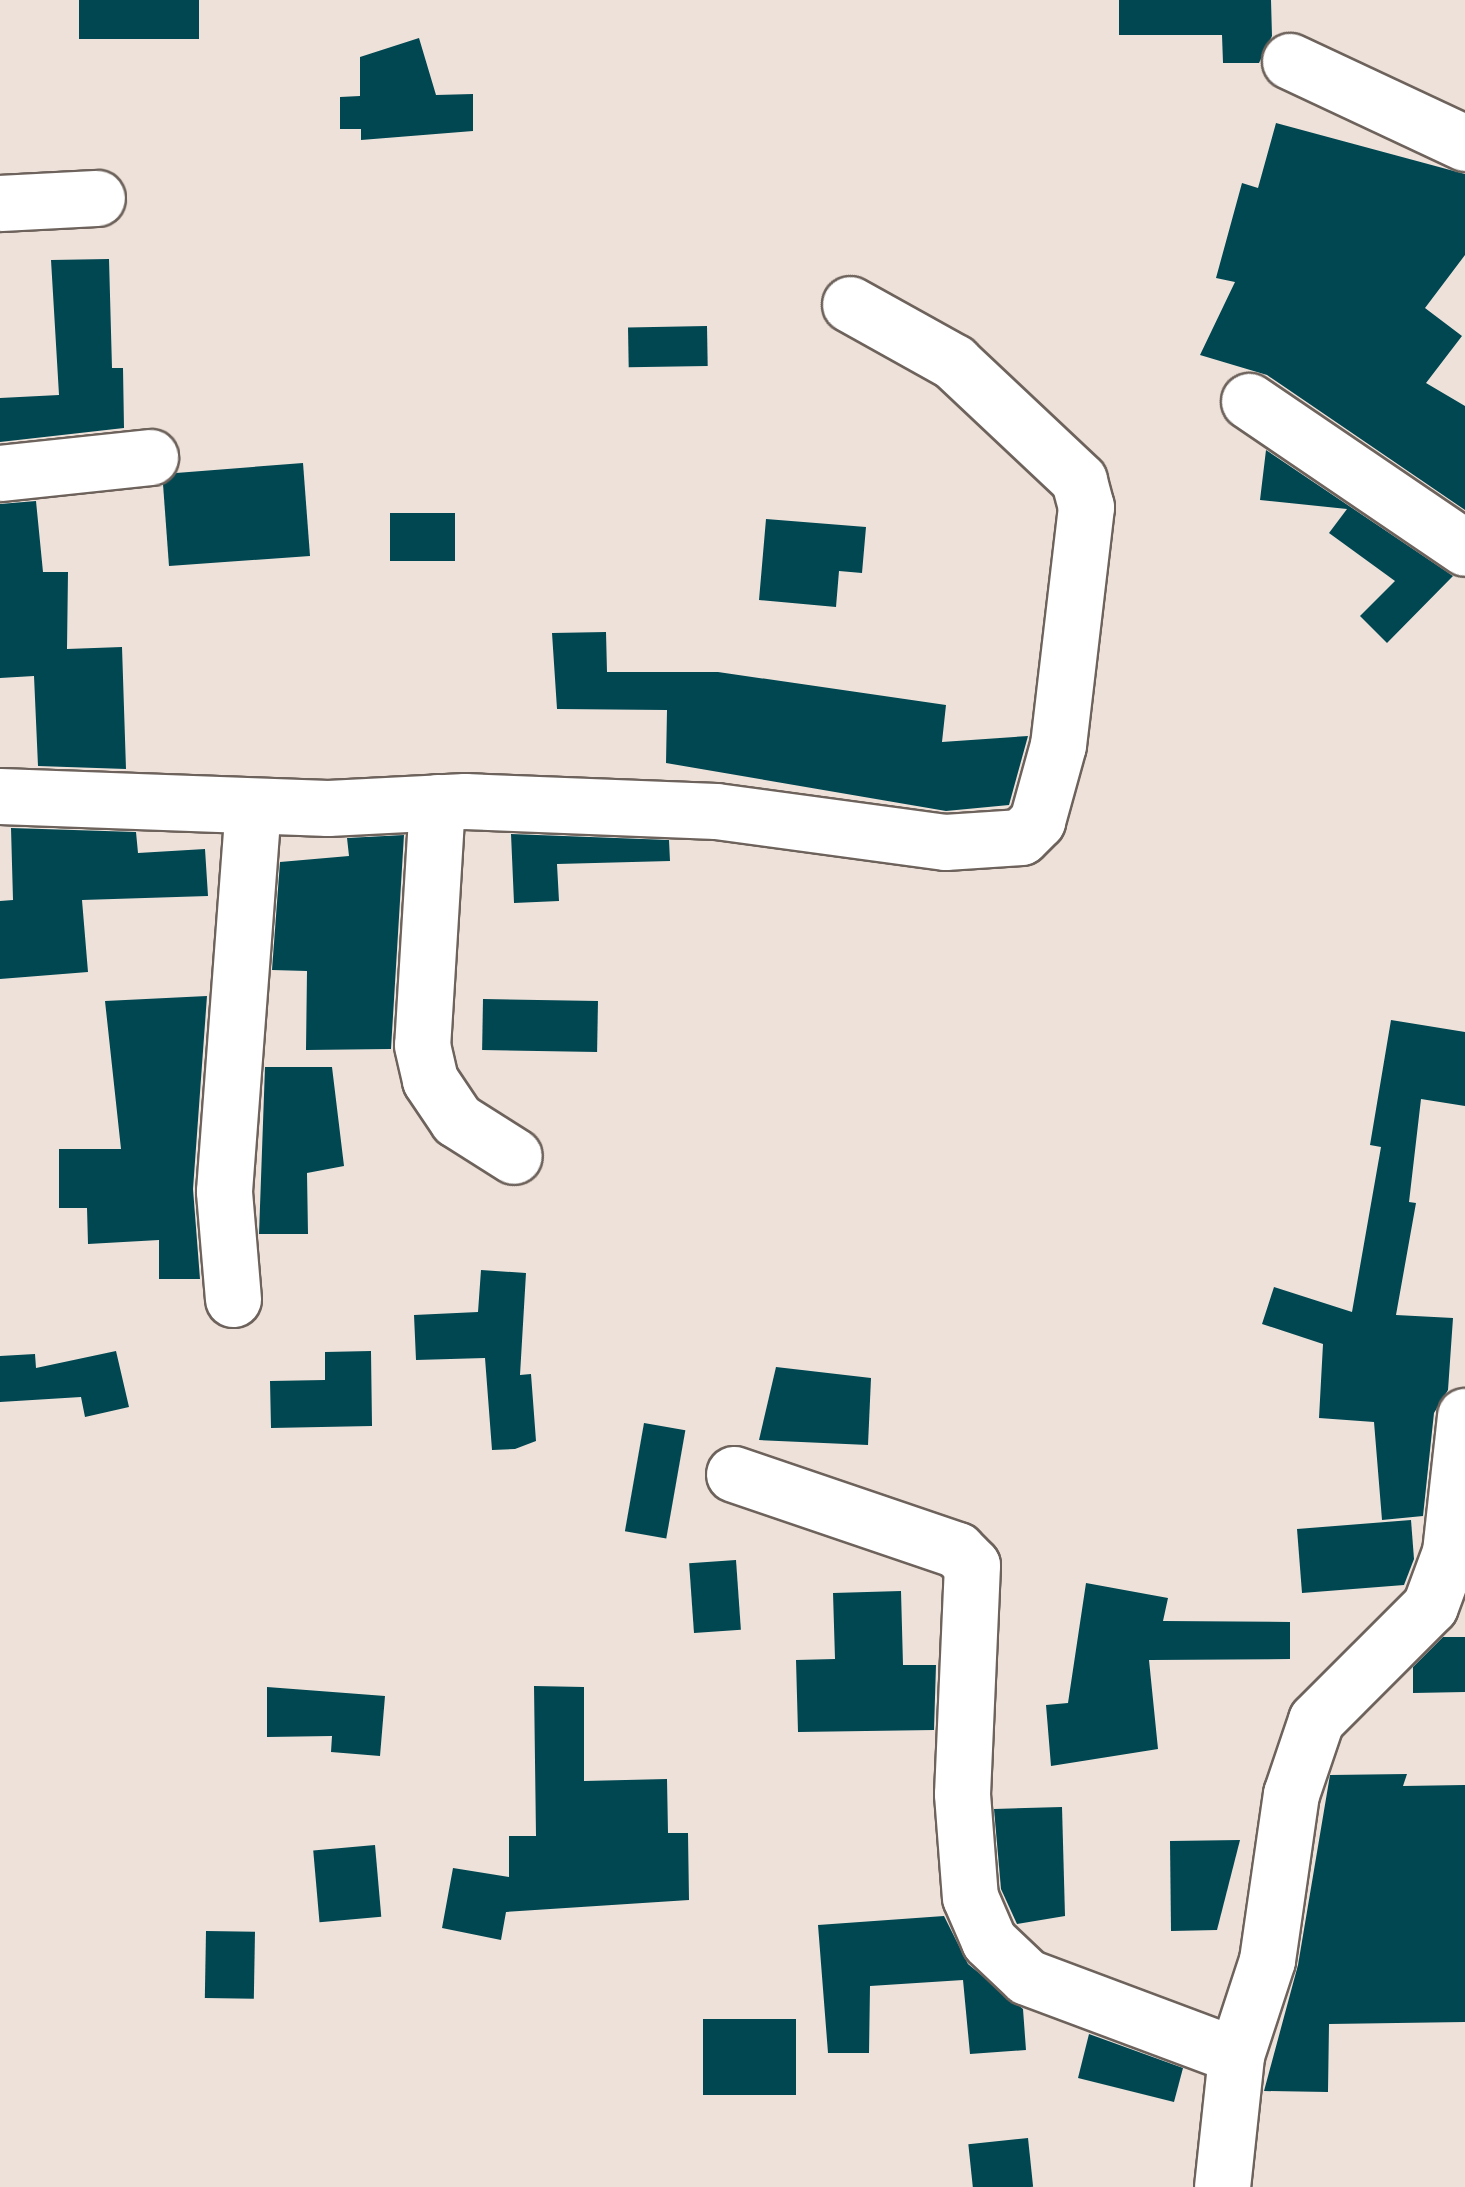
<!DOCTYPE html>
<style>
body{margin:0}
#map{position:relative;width:1465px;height:2187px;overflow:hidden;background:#ede1d9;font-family:Mulish,sans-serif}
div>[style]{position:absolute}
.building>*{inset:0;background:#004752;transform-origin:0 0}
.roads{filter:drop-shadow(2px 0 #6e635c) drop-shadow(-2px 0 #6e635c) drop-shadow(0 2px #6e635c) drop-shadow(0 -2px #6e635c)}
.minor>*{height:55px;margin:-27.5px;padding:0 27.5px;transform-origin:27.5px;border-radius:27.5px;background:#fff}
span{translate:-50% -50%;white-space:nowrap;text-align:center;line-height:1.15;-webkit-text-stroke:10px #fff;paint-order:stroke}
</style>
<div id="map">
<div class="building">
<div style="left:79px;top:0;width:120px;height:39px"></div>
<div style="clip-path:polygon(1119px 0,1271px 0,1272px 36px,1259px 63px,1223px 63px,1222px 35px,1119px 35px)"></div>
<div style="clip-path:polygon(419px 38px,436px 95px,473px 94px,473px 131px,361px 140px,361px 129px,340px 129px,340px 97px,360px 96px,360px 57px)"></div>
<div style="clip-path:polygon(1276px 123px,1465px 174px,1465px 255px,1425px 308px,1462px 336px,1426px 383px,1465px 406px,1465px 510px,1267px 375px,1200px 355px,1235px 282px,1216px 278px,1242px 183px,1258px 188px)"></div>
<div style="clip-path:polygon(109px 259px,112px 368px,123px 368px,124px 428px,0 442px,0 398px,59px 395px,51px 260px)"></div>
<div style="left:707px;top:326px;width:40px;height:79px;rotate:89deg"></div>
<div style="clip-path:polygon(1266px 450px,1453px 576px,1387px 643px,1360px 616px,1395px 581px,1329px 533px,1347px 509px,1260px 500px)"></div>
<div style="clip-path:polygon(303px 463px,310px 556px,169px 566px,163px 484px,176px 473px)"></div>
<div style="clip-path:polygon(36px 501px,43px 572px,68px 572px,67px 649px,122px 647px,126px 769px,38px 766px,34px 676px,0 678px,0 504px)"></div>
<div style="left:455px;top:513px;width:48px;height:65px;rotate:90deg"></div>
<div style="clip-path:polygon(766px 519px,866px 527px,862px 573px,839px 571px,836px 607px,759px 600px)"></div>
<div style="clip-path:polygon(606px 632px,607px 672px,718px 672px,946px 705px,942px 742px,1028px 736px,1009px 805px,946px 811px,666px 763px,667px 710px,557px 709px,552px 633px)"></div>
<div style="clip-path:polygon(11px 828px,136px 832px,138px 853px,205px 849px,208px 896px,82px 900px,88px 972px,0 979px,0 901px,13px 900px)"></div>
<div style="clip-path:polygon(511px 834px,669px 840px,670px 861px,557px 864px,559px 901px,514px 903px)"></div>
<div style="clip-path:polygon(404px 835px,391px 1049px,306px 1050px,307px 971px,272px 970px,280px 862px,349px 856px,347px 838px)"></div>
<div style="clip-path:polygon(207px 996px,193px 1189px,200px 1279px,159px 1279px,159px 1240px,88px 1244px,87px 1208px,59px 1208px,59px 1149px,121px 1149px,105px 1001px)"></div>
<div style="left:483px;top:999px;width:115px;height:51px;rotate:1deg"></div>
<div style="clip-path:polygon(1391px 1020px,1465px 1032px,1465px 1106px,1421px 1099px,1409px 1202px,1416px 1203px,1396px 1315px,1453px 1318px,1448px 1390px,1434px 1413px,1423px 1516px,1382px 1520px,1374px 1422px,1319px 1418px,1323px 1344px,1262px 1324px,1274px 1287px,1352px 1312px,1381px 1147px,1370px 1145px)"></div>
<div style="clip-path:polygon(265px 1067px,332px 1067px,344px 1166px,307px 1173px,308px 1234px,259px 1234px)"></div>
<div style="clip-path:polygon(481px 1270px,526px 1273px,520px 1375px,531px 1374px,536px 1441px,515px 1449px,492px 1450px,485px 1358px,416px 1360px,414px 1315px,478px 1312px)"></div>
<div style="clip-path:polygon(116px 1351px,129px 1407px,85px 1417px,81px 1397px,0 1402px,0 1356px,35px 1354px,36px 1368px)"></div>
<div style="clip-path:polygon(371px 1351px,372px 1426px,271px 1428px,270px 1381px,325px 1380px,325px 1352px)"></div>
<div style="clip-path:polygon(776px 1367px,871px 1378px,868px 1445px,759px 1440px)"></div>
<div style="left:644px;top:1423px;width:42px;height:110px;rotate:10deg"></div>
<div style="clip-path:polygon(1411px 1520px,1414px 1559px,1404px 1585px,1302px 1593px,1297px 1529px)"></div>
<div style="left:736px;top:1560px;width:70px;height:47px;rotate:86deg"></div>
<div style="clip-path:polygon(1086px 1583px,1168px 1598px,1163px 1621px,1290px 1622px,1290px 1659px,1149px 1660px,1158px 1749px,1051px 1766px,1046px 1705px,1068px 1703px)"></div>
<div style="clip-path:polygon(901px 1591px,903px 1665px,936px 1665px,934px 1730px,798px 1732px,796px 1660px,835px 1659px,833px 1593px)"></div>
<div style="clip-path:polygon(1443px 1637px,1465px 1637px,1465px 1692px,1413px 1693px,1413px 1667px)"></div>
<div style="clip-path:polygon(534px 1686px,584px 1687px,584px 1781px,667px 1779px,668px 1833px,688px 1833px,689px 1900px,506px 1912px,501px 1940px,442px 1928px,453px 1868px,509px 1877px,509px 1836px,536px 1836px)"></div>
<div style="clip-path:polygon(267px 1687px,385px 1696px,380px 1756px,331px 1752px,332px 1736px,267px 1737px)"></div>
<div style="clip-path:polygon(1407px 1774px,1403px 1786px,1465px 1785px,1465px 2022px,1329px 2024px,1328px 2092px,1264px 2091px,1298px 1965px,1330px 1775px)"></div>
<div style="clip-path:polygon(1062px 1807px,1065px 1916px,1017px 1924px,1001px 1889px,994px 1809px)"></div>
<div style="clip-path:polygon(1240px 1840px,1217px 1930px,1171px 1931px,1170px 1841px)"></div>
<div style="left:375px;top:1845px;width:72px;height:62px;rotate:85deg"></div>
<div style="clip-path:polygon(944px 1916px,968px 1964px,1023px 2009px,1026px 2050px,970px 2054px,963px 1980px,870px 1986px,869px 2053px,828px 2053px,818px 1925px)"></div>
<div style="left:206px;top:1931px;width:49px;height:67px;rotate:1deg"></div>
<div style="left:796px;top:2019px;width:76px;height:93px;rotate:90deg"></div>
<div style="clip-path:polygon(1089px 2034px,1183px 2068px,1174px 2102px,1078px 2078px)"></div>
<div style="left:1028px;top:2138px;width:49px;height:60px;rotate:84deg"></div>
</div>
<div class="roads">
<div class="minor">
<div style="left:1290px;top:61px;width:193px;rotate:25.1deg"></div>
<div style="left:0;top:203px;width:97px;rotate:-3deg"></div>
<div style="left:1249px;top:401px;width:261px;rotate:34.2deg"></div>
<div style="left:0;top:473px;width:151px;rotate:-6.1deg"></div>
<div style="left:0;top:796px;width:328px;rotate:2.1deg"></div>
<div style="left:328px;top:808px;width:137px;rotate:-2.9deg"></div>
<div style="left:465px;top:801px;width:251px;rotate:2.3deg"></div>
<div style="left:716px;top:811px;width:231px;rotate:7.7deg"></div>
<div style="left:945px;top:842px;width:76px;rotate:-3.8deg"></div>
<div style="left:1021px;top:837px;width:23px;rotate:-45deg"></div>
<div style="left:1037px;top:821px;width:79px;rotate:-74.6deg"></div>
<div style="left:1058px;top:745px;width:240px;rotate:-83.3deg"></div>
<div style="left:1086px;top:507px;width:28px;rotate:-105deg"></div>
<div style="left:1079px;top:480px;width:172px;rotate:-136.7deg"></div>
<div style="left:954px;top:362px;width:119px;rotate:-150.9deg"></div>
<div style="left:437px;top:802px;width:243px;rotate:93.5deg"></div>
<div style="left:422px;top:1045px;width:36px;rotate:77deg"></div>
<div style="left:430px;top:1080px;width:48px;rotate:56deg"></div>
<div style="left:457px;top:1120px;width:67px;rotate:32.3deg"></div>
<div style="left:233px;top:1299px;width:108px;rotate:-94.8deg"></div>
<div style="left:224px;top:1191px;width:386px;rotate:-85.7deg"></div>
<div style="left:734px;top:1474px;width:236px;rotate:18.8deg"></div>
<div style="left:957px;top:1550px;width:21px;rotate:45deg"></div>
<div style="left:972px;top:1565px;width:229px;rotate:92.5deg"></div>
<div style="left:962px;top:1794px;width:103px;rotate:85.6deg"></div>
<div style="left:970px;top:1897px;width:48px;rotate:66.6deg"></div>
<div style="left:989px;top:1941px;width:52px;rotate:43.5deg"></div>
<div style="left:1027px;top:1977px;width:223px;rotate:20.5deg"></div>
<div style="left:1222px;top:2187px;width:133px;rotate:-83.9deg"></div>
<div style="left:1236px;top:2055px;width:100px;rotate:-71.9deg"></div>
<div style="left:1267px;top:1960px;width:168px;rotate:-81.8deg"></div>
<div style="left:1291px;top:1794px;width:78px;rotate:-71.3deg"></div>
<div style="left:1316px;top:1720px;width:161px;rotate:-45deg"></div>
<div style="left:1430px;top:1606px;width:58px;rotate:-69.7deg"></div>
<div style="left:1450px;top:1552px;width:137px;rotate:-83.7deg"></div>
</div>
</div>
</div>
